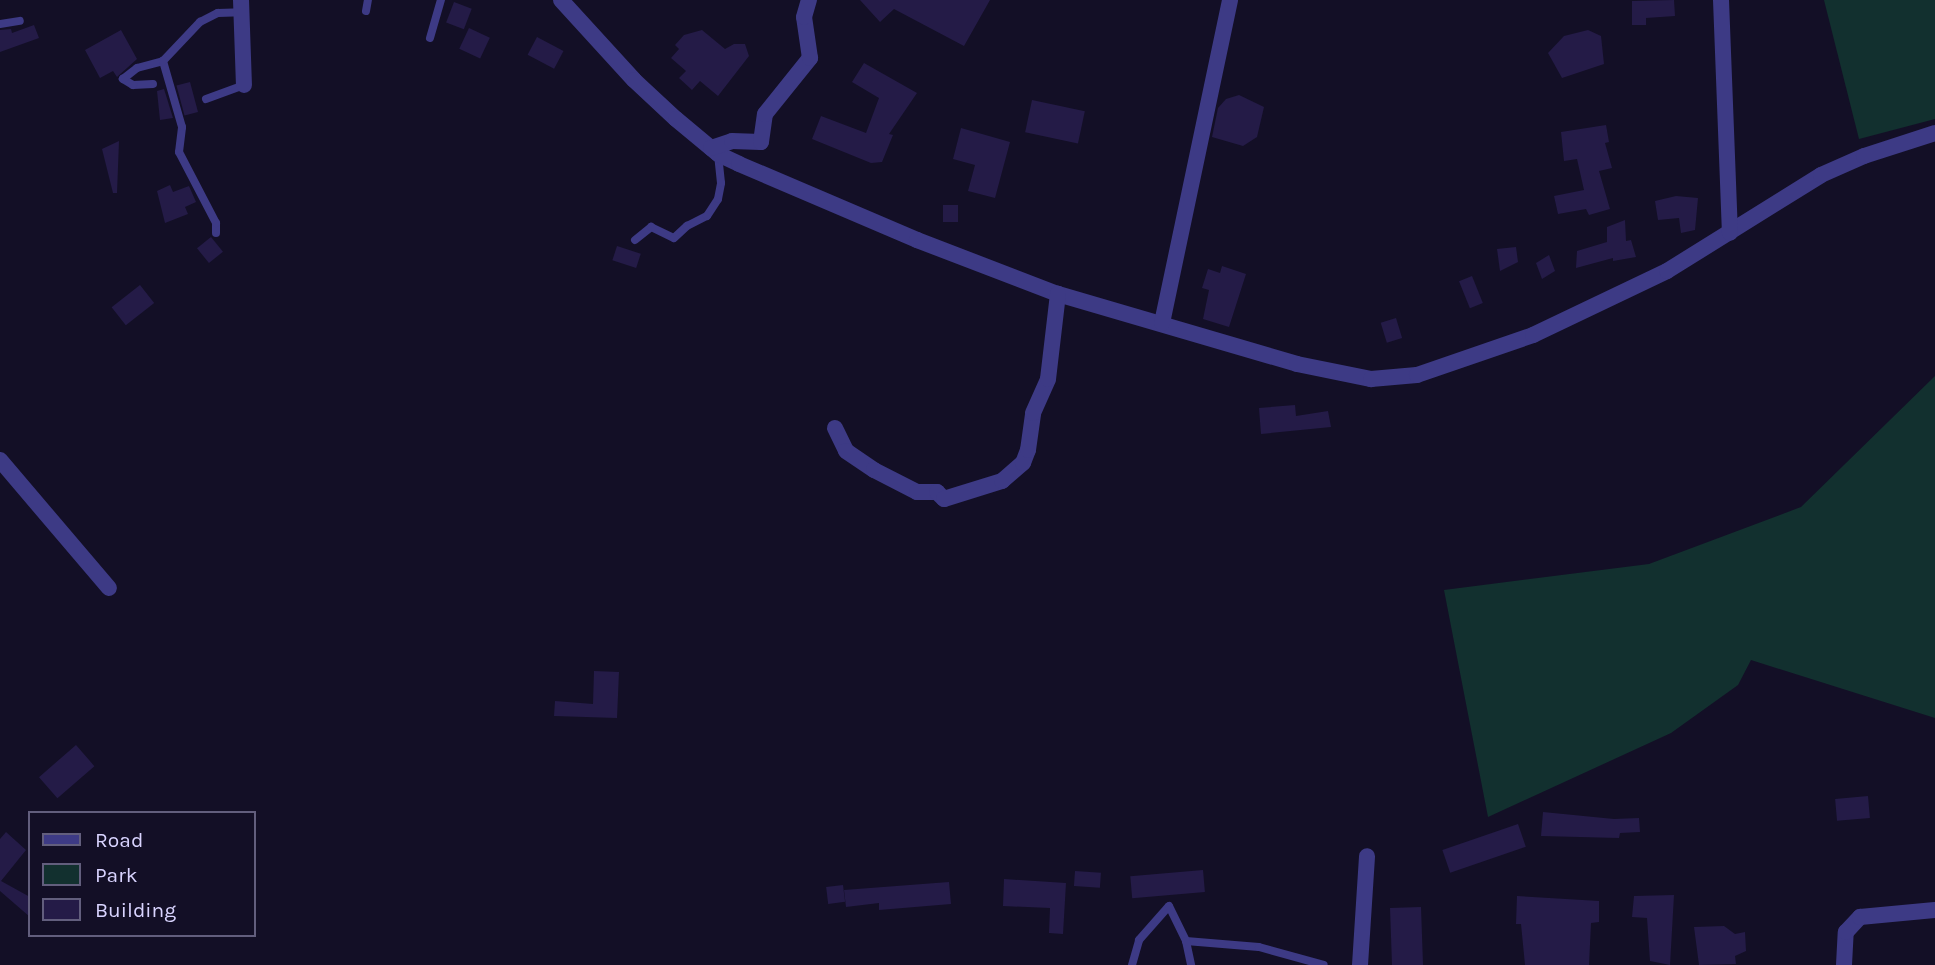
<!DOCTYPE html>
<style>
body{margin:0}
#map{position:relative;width:1935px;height:965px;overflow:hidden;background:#130f26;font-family:Karla,sans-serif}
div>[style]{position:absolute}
.green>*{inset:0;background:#12302f}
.building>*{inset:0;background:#241b47;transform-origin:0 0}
.service>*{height:8px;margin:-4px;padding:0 4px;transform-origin:4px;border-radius:4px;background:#3d3a85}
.minor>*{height:16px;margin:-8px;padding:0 8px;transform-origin:8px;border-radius:8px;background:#3d3a85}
span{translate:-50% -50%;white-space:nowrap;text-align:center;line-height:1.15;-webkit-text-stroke:6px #130f26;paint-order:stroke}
.legend{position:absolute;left:28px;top:811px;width:228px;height:126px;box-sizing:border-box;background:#130f26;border:2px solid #625e7d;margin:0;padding:9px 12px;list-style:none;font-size:21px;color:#d9d4ff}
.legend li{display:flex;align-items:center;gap:14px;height:35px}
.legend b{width:35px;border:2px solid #625e7d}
</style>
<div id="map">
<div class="green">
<div style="clip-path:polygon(1824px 0,1935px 0,1935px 119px,1859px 139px)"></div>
<div style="clip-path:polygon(1935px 376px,1935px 718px,1751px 660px,1738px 685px,1671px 733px,1488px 817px,1444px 590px,1649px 564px,1801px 507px)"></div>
</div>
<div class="building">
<div style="clip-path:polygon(860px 0,990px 0,964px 46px,894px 9px,880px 22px)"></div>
<div style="clip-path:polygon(1674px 0,1675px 16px,1646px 18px,1646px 25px,1632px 25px,1632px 1px)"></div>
<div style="left:454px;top:2px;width:19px;height:22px;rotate:21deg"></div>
<div style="clip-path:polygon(34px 25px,39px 38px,0 52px,0 30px,11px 29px,12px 33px)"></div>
<div style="left:469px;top:28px;width:23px;height:23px;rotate:25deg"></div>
<div style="clip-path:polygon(121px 30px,137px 59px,117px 77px,113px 71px,100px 78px,85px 50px)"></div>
<div style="clip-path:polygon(702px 30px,725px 49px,734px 44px,745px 44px,749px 56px,718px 96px,700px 81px,692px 90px,679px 78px,686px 71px,671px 58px,679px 49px,675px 45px,684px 35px)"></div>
<div style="clip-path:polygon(1588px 30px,1601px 36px,1604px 64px,1562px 78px,1548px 53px,1564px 36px)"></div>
<div style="left:537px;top:37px;width:30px;height:20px;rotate:28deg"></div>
<div style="clip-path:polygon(864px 63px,917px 93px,889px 134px,893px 135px,882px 162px,871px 163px,812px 139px,821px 116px,866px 133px,879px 98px,852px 82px)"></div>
<div style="left:190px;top:82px;width:31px;height:14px;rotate:75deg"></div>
<div style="clip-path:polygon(164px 89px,173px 118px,160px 120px,157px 91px)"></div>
<div style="clip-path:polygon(1239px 95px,1264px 107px,1257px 137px,1243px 146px,1212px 137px,1218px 108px,1226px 99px)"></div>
<div style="left:1032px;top:100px;width:54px;height:33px;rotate:12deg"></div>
<div style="clip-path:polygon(1606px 125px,1609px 142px,1605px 143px,1612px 168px,1599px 171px,1610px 209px,1589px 215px,1586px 209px,1558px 214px,1554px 196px,1584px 190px,1577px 159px,1564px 161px,1561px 132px)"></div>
<div style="clip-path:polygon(961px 128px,1010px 142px,995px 198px,968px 191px,975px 165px,953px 159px)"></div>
<div style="clip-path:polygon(119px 141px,117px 193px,113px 193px,102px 149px)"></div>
<div style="clip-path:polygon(170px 185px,173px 192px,189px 186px,196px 202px,185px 207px,188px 214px,165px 223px,157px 191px)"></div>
<div style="clip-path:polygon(1676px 196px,1698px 198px,1695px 230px,1681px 233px,1679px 218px,1658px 220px,1655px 201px)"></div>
<div style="left:943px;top:205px;width:15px;height:17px"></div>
<div style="clip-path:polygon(1625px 220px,1626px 241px,1631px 240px,1636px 257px,1613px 261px,1613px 258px,1576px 268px,1577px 251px,1607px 242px,1607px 227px)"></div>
<div style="left:211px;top:237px;width:19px;height:18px;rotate:51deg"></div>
<div style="left:617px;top:246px;width:25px;height:15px;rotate:18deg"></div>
<div style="clip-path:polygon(1516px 247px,1518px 262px,1500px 271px,1497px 249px)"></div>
<div style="clip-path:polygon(1549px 255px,1555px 271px,1542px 279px,1536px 263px)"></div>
<div style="clip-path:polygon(1222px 266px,1246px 274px,1229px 327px,1203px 319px,1209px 290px,1202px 288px,1208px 269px,1220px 273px)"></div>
<div style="left:1472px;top:276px;width:29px;height:14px;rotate:68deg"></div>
<div style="left:140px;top:285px;width:23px;height:36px;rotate:52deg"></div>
<div style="left:1396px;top:318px;width:21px;height:16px;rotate:73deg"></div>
<div style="clip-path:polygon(1295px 405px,1296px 416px,1328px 411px,1331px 427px,1261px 434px,1259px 408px)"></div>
<div style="clip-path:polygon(594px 671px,619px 672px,617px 718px,554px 716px,555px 701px,593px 704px)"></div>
<div style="left:76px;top:745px;width:28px;height:49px;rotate:49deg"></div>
<div style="left:1868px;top:796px;width:22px;height:33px;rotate:85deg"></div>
<div style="clip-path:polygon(1543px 812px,1614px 819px,1639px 818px,1640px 832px,1620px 833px,1619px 838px,1541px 836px)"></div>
<div style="left:1518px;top:824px;width:24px;height:80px;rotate:71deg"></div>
<div style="clip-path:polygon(6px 832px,26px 850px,1px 881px,30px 897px,30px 917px,0 891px,0 839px)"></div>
<div style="left:1203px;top:870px;width:22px;height:73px;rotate:85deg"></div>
<div style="left:1075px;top:871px;width:26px;height:15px;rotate:4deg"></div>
<div style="clip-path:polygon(1004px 879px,1066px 883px,1063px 934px,1049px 933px,1050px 908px,1003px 906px)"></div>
<div style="clip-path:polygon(949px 882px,951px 904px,879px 910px,879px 903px,846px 907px,844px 890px)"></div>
<div style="left:843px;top:885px;width:17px;height:17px;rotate:83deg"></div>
<div style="clip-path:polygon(1674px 895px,1670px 965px,1650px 961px,1647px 918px,1632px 917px,1634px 896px)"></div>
<div style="clip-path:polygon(1517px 896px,1599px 901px,1599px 922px,1591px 923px,1589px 965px,1525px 965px,1521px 924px,1516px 924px)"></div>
<div style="left:1421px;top:907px;width:58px;height:31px;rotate:88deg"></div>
<div style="clip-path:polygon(1724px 926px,1735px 934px,1745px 932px,1746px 951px,1735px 956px,1736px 964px,1699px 965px,1694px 927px)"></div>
</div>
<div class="service">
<div style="left:366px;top:11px;width:11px;rotate:-80deg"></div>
<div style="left:0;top:24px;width:20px;rotate:-9deg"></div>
<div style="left:430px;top:38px;width:40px;rotate:-74deg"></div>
<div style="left:153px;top:84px;width:20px;rotate:177deg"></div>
<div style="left:133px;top:85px;width:12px;rotate:-149deg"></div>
<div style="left:123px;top:79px;width:18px;rotate:-38deg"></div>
<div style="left:137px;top:68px;width:27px;rotate:-15deg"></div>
<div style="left:206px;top:99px;width:40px;rotate:-20.2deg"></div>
<div style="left:216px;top:233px;width:10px;rotate:-90deg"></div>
<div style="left:216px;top:223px;width:80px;rotate:-117.5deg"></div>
<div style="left:179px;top:152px;width:25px;rotate:-83deg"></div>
<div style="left:182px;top:127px;width:69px;rotate:-106.1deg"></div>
<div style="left:163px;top:61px;width:54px;rotate:-46.5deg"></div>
<div style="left:200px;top:22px;width:20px;rotate:-27deg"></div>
<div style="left:218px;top:13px;width:23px;rotate:-2deg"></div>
<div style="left:635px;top:240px;width:21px;rotate:-39deg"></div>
<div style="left:651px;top:227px;width:25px;rotate:26deg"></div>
<div style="left:674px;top:238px;width:18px;rotate:-43deg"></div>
<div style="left:687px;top:226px;width:22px;rotate:-27deg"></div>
<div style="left:707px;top:216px;width:20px;rotate:-57deg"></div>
<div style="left:718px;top:199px;width:16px;rotate:-79deg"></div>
<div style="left:721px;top:183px;width:29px;rotate:-96deg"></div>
<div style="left:1186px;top:941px;width:73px;rotate:4.7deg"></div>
<div style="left:1259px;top:947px;width:67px;rotate:15.5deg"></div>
<div style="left:1132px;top:965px;width:26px;rotate:-74deg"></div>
<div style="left:1139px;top:940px;width:45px;rotate:-48.6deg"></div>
<div style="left:1169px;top:906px;width:39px;rotate:64deg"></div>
<div style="left:1186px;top:941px;width:25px;rotate:78deg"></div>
</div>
<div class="minor">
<div style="left:241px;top:0;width:85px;rotate:88deg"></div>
<div style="left:561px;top:0;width:108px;rotate:47.6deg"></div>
<div style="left:634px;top:80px;width:57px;rotate:42.9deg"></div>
<div style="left:676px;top:119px;width:55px;rotate:39.8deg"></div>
<div style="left:718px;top:154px;width:23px;rotate:25deg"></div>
<div style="left:739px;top:164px;width:194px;rotate:23.1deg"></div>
<div style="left:917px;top:240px;width:151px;rotate:21deg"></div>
<div style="left:1058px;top:294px;width:249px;rotate:16.3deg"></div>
<div style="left:1297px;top:364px;width:76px;rotate:11.5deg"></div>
<div style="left:1371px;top:379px;width:46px;rotate:-5deg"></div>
<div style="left:1417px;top:375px;width:123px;rotate:-19deg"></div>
<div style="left:1533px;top:335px;width:148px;rotate:-25.5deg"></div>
<div style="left:1667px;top:271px;width:181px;rotate:-31.9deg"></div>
<div style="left:1821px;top:175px;width:47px;rotate:-23.8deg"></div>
<div style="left:1864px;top:156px;width:75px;rotate:-17.9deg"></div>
<div style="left:1721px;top:0;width:233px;rotate:87.8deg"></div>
<div style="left:711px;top:148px;width:22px;rotate:-18deg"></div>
<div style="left:732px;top:141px;width:29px;rotate:2deg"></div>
<div style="left:761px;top:142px;width:28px;rotate:-82deg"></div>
<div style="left:765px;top:114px;width:72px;rotate:-51.2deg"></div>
<div style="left:810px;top:58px;width:41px;rotate:-98.3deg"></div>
<div style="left:804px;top:17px;width:18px;rotate:-74deg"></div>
<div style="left:1162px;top:323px;width:330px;rotate:-78.1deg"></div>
<div style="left:835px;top:428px;width:25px;rotate:64deg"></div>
<div style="left:846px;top:451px;width:34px;rotate:34deg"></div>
<div style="left:874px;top:470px;width:48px;rotate:27.1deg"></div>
<div style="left:917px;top:492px;width:20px"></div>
<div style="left:937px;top:492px;width:10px;rotate:45deg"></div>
<div style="left:944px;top:499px;width:61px;rotate:-17.2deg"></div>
<div style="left:1002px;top:481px;width:28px;rotate:-41deg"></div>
<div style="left:1023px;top:463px;width:14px;rotate:-69deg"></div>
<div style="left:1028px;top:450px;width:37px;rotate:-82deg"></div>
<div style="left:1033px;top:413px;width:37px;rotate:-66deg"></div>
<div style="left:1048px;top:379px;width:86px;rotate:-83.3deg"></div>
<div style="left:0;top:460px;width:168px;rotate:49.6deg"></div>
<div style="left:1360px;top:965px;width:109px;rotate:-86.3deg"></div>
<div style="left:1844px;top:965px;width:33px;rotate:-87deg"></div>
<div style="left:1846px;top:932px;width:21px;rotate:-47deg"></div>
<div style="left:1860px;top:917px;width:75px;rotate:-5.3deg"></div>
</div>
<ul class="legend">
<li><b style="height:9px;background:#3d3a85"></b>Road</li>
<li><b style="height:19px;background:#12302f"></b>Park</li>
<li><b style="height:19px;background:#241b47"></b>Building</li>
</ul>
</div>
